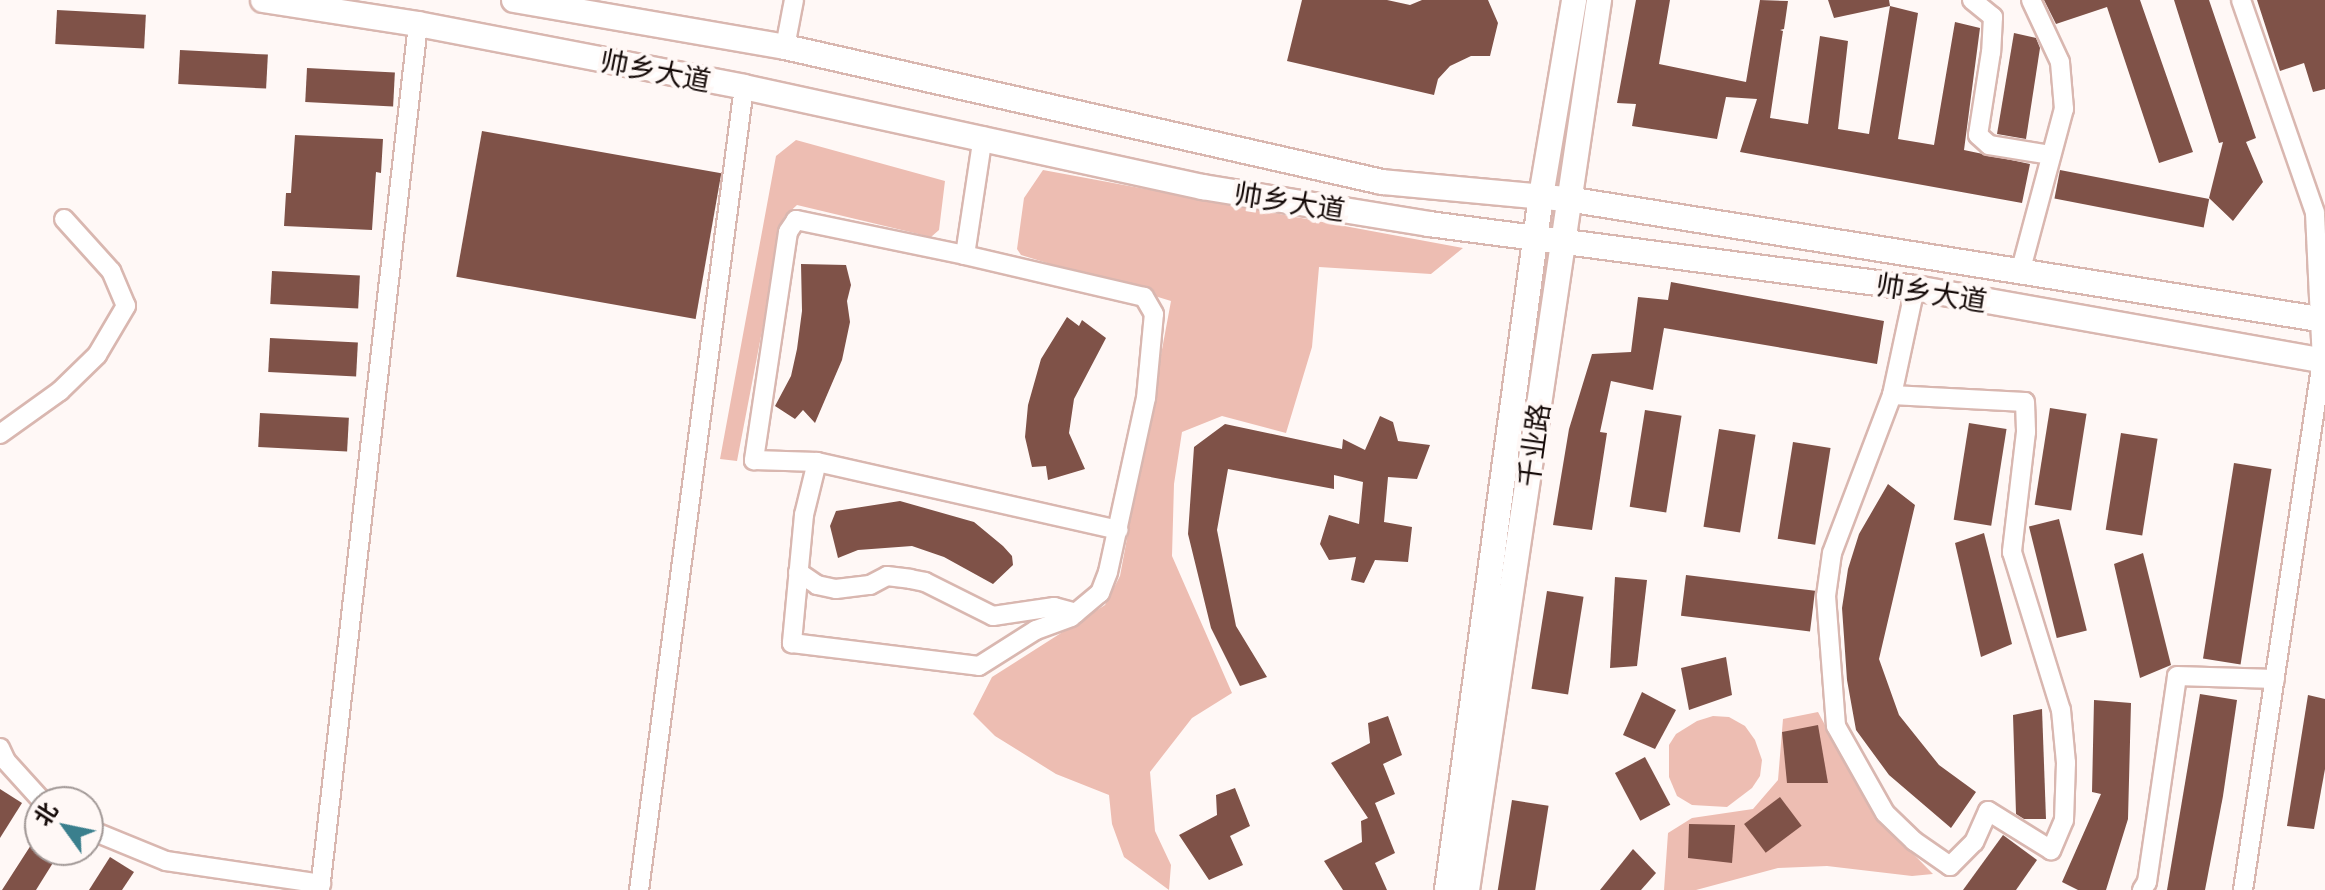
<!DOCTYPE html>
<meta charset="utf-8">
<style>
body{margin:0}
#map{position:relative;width:2325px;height:890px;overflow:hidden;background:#fff8f6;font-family:Commissioner,"Noto Sans SC",sans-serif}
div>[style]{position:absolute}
.green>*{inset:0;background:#edbdb2}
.building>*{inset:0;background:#7f5248;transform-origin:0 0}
.roads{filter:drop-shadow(2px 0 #d9b7b0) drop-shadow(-2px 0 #d9b7b0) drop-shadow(0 2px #d9b7b0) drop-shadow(0 -2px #d9b7b0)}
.minor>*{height:18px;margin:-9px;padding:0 9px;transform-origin:9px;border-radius:9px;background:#fff}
.major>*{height:24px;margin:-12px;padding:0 12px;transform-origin:12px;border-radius:12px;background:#fff}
span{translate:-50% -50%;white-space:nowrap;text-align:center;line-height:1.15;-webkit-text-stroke:8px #fff8f6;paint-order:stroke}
.street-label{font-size:28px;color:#160b09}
.north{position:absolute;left:24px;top:786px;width:80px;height:80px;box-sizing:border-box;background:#fff8f6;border:2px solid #a29997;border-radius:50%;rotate:303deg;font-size:22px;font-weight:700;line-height:32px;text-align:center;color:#160b09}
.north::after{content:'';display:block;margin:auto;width:28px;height:36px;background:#3a7f8d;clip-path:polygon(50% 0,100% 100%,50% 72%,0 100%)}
</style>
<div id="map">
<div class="green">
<div style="clip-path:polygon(796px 140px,945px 181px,939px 230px,931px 237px,797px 205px,784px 217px,737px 461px,720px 459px,776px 156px)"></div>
<div style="clip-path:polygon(1043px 170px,1463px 248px,1431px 274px,1319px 267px,1312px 347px,1286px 433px,1222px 416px,1182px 432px,1174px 484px,1172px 556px,1232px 693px,1192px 718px,1150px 772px,1155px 831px,1171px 865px,1169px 890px,1124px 857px,1112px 824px,1109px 795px,1056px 774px,995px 736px,973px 714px,992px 677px,1105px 605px,1120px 576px,1171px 301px,1021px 255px,1017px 249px,1024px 198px)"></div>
<div style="clip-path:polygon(1818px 712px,1871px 811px,1933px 874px,1912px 876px,1827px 866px,1778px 868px,1696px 890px,1664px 890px,1668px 833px,1692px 818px,1753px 809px,1778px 780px,1783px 719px)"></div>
<div style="clip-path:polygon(1713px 716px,1729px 717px,1745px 726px,1755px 740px,1762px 760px,1760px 776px,1752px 788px,1727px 807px,1692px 805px,1677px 796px,1669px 777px,1669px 745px,1676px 734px,1697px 721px)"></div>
</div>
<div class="building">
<div style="clip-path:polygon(1302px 0,1387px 0,1410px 5px,1422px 0,1488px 0,1498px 23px,1490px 56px,1471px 56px,1450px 66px,1438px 79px,1434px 95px,1287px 61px)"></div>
<div style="clip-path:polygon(1636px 0,1670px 0,1659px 64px,1746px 82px,1760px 0,1788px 1px,1784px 29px,1780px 30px,1783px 31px,1770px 118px,1808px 124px,1820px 36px,1848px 41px,1838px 129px,1869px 134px,1890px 6px,1918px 13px,1898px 139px,1934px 145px,1955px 22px,1980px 28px,1964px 150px,2030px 164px,2022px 203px,1740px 152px,1757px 99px,1726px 97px,1717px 139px,1632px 126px,1636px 104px,1617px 103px)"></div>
<div style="clip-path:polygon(1828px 0,1889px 0,1890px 6px,1834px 18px)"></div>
<div style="clip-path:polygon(2044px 0,2140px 0,2193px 152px,2159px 163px,2107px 7px,2056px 24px)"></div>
<div style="clip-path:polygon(2174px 0,2209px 0,2256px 138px,2246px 142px,2263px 182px,2233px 221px,2209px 198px,2223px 142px,2219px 143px)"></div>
<div style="clip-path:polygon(2257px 0,2325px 0,2325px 89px,2313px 92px,2304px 63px,2280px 71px)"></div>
<div style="left:57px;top:10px;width:89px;height:34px;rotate:3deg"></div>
<div style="clip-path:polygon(2014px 33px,2036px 38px,2040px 48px,2026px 139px,1997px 134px)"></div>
<div style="left:180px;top:50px;width:88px;height:34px;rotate:3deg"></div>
<div style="left:307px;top:68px;width:88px;height:34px;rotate:3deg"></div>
<div style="left:482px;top:131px;width:243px;height:148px;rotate:10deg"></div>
<div style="clip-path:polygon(295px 135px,383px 139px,381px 173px,376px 172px,372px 230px,284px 226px,286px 193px,291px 193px)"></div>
<div style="left:2060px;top:170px;width:152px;height:29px;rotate:11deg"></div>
<div style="clip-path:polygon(801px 264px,846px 265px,851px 285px,847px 301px,850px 322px,842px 360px,815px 423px,803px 410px,795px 419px,775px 406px,791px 376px,797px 349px,802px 311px)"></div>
<div style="left:272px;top:271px;width:88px;height:33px;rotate:3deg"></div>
<div style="clip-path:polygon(1671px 282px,1884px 321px,1877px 364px,1664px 328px,1653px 390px,1611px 381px,1600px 432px,1607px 433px,1592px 530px,1553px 525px,1569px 429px,1592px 354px,1631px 352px,1638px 297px,1668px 300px)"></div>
<div style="clip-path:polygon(1067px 317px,1079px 326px,1082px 320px,1106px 338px,1074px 399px,1069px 433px,1085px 469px,1048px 480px,1046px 466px,1032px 467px,1025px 437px,1028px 405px,1041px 359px)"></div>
<div style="left:270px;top:338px;width:88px;height:34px;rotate:3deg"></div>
<div style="left:2050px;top:408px;width:37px;height:98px;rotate:9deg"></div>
<div style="left:1645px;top:410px;width:37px;height:98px;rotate:9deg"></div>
<div style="left:260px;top:413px;width:89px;height:34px;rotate:3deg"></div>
<div style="clip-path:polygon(1380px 416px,1393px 422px,1398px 441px,1430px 445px,1417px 479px,1388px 477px,1384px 522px,1412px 527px,1408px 562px,1375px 560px,1364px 583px,1351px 580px,1356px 557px,1329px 560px,1320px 544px,1329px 515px,1359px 524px,1363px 482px,1334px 475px,1334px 489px,1228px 469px,1217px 530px,1236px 626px,1267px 677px,1240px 686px,1211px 628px,1188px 534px,1194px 447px,1225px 424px,1342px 449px,1343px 439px,1365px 450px)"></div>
<div style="left:1969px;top:423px;width:38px;height:98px;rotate:9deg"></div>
<div style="left:1719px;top:429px;width:37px;height:99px;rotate:9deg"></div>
<div style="left:2121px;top:433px;width:37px;height:98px;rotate:9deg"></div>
<div style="left:1793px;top:442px;width:38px;height:98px;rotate:9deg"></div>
<div style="left:2234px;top:463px;width:38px;height:198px;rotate:9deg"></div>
<div style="clip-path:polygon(1888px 484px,1915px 505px,1879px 659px,1899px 715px,1939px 765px,1976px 792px,1951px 828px,1889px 775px,1856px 730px,1847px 680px,1842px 608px,1848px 569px,1859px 534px)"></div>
<div style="clip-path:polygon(900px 501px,974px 522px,1003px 546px,1012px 556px,1013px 565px,993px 584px,944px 557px,912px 546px,858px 550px,838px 558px,830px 526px,836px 511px)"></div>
<div style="left:2059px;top:519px;width:115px;height:31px;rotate:76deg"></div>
<div style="clip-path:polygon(1984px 533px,2012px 644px,1981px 657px,1955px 543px)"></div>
<div style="clip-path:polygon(2143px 553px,2171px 665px,2140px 678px,2114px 564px)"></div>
<div style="left:1686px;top:575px;width:130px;height:41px;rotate:7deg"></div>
<div style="clip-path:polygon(1615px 577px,1647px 580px,1637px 666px,1610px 668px)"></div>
<div style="left:1547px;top:591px;width:37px;height:99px;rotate:9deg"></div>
<div style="clip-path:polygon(1726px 657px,1732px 695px,1689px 710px,1681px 668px)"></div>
<div style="clip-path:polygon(1642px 692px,1676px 710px,1655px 749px,1623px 735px)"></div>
<div style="clip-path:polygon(2200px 694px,2237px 700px,2223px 796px,2205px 890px,2167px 890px)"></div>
<div style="clip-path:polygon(2308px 695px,2325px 699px,2325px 769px,2314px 829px,2287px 826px)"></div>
<div style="clip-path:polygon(2094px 700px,2131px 703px,2128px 819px,2106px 890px,2078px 890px,2062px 882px,2101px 794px,2092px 792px)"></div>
<div style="clip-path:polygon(2042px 709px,2046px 819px,2024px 819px,2016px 814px,2013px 715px)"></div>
<div style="clip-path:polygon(1388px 716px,1402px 755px,1383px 764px,1395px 794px,1375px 803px,1395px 853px,1375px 863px,1387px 890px,1343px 890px,1324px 861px,1362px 842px,1361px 821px,1368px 818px,1331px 763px,1370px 743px,1368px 723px)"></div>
<div style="clip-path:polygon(1818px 725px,1828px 783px,1787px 783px,1782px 732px)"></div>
<div style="left:1645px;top:757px;width:54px;height:34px;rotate:62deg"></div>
<div style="clip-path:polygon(1235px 788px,1250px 826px,1230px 836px,1243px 865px,1209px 880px,1179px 835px,1217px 815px,1216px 795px)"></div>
<div style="clip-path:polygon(0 789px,22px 803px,0 838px)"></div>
<div style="left:1780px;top:797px;width:36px;height:45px;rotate:53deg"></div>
<div style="left:1512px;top:800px;width:37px;height:91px;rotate:9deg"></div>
<div style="clip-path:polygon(1689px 824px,1735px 825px,1732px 863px,1688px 858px)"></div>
<div style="clip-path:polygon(40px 831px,40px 850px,61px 850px,36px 890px,2px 890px)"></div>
<div style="clip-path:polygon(2003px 835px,2037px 860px,2016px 890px,1963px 890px)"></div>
<div style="clip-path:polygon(1633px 849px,1656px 873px,1641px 890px,1600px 890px)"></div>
<div style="clip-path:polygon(110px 857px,134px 872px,122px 890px,89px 890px)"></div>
</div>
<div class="roads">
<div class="minor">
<div style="left:1972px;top:0;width:27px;rotate:39deg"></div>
<div style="left:1993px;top:17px;width:35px;rotate:93deg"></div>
<div style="left:1991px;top:52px;width:84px;rotate:98.9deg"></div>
<div style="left:1978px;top:135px;width:15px;rotate:42deg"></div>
<div style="left:1989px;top:145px;width:63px;rotate:9.2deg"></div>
<div style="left:2241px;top:0;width:225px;rotate:70.8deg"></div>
<div style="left:2315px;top:213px;width:148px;rotate:87.3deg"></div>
<div style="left:2322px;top:361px;width:535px;rotate:98.49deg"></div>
<div style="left:785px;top:47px;width:48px;rotate:-79.2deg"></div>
<div style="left:965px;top:255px;width:173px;rotate:-168.3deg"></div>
<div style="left:796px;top:220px;width:14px;rotate:124deg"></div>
<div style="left:788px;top:232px;width:231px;rotate:98.5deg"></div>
<div style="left:754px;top:460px;width:63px;rotate:1.8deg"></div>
<div style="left:817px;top:462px;width:55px;rotate:103.8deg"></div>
<div style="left:804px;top:515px;width:129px;rotate:95.4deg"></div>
<div style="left:792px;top:643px;width:188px;rotate:7deg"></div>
<div style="left:979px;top:666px;width:67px;rotate:-32.3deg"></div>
<div style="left:1036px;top:630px;width:37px;rotate:-20deg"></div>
<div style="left:1071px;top:617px;width:38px;rotate:-40deg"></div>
<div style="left:1100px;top:593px;width:22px;rotate:-69deg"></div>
<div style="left:1108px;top:572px;width:178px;rotate:-77.7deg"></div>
<div style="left:1146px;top:398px;width:84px;rotate:-84.6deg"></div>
<div style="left:1154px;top:314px;width:20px;rotate:-120deg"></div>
<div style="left:1144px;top:297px;width:184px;rotate:-166.8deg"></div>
<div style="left:965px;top:255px;width:120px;rotate:-81.4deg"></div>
<div style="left:2021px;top:269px;width:166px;rotate:-75deg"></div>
<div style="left:2064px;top:109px;width:47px;rotate:-94.9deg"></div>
<div style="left:2060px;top:62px;width:68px;rotate:-115.1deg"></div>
<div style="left:1892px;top:395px;width:133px;rotate:3deg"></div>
<div style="left:2025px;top:402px;width:30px;rotate:88deg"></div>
<div style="left:2026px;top:432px;width:121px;rotate:96.7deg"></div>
<div style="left:2012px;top:552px;width:165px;rotate:72.8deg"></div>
<div style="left:2061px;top:710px;width:53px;rotate:84.6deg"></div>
<div style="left:2066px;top:763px;width:57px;rotate:92deg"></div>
<div style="left:2064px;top:820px;width:33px;rotate:113deg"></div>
<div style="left:2051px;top:850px;width:74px;rotate:-148.2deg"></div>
<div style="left:1988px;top:811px;width:34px;rotate:114deg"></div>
<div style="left:1974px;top:842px;width:34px;rotate:135deg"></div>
<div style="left:1950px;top:866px;width:44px;rotate:-145.2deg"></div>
<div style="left:1914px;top:841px;width:40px;rotate:-136deg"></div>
<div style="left:1885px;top:813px;width:100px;rotate:-119.4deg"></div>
<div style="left:1836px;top:726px;width:130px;rotate:-94.4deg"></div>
<div style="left:1826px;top:596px;width:43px;rotate:-82.1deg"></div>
<div style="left:1832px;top:553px;width:169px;rotate:-69.2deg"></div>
<div style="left:1892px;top:395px;width:109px;rotate:-77.9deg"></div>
<div style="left:0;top:434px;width:74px;rotate:-35.6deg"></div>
<div style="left:60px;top:391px;width:52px;rotate:-44.2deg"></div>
<div style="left:97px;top:355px;width:57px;rotate:-59.4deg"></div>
<div style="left:126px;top:306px;width:38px;rotate:-113deg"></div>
<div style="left:111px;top:271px;width:70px;rotate:-132.1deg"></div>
<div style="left:817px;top:462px;width:309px;rotate:12.7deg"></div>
<div style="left:798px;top:572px;width:23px;rotate:34deg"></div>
<div style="left:817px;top:585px;width:19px;rotate:12deg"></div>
<div style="left:836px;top:589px;width:34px;rotate:-7deg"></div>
<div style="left:870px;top:585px;width:19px;rotate:-28deg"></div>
<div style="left:887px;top:576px;width:23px;rotate:7deg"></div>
<div style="left:910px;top:579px;width:15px;rotate:11deg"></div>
<div style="left:925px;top:582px;width:76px;rotate:26.6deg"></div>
<div style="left:993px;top:616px;width:62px;rotate:-8.4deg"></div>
<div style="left:1054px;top:607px;width:23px;rotate:15deg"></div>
<div style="left:0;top:748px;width:14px;rotate:65deg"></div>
<div style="left:6px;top:761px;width:55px;rotate:47.9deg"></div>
<div style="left:88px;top:829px;width:84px;rotate:22.3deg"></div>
<div style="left:166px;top:861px;width:157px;rotate:8.4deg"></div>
<div style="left:320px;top:890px;width:872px;rotate:-83.54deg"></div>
<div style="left:639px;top:890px;width:810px;rotate:-82.55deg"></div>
<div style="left:2142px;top:890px;width:9px;rotate:-58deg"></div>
<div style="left:2147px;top:882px;width:208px;rotate:-81.7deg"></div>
<div style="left:2177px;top:676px;width:98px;rotate:1.8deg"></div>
</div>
<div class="major">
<div style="left:263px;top:0;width:157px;rotate:8.8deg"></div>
<div style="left:418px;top:24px;width:332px;rotate:10.9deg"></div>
<div style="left:744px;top:87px;width:470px;rotate:12.3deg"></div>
<div style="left:1203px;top:187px;width:229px;rotate:9.3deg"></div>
<div style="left:1429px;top:224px;width:490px;rotate:7.5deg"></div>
<div style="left:1915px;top:288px;width:416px;rotate:10.1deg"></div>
<div style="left:514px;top:0;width:275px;rotate:9.8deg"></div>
<div style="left:785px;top:47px;width:612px;rotate:12.74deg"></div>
<div style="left:1382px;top:182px;width:186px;rotate:5.3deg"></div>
<div style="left:1567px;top:199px;width:768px;rotate:9.07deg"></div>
<div style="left:1447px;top:890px;width:700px;rotate:-82.29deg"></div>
<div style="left:1541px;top:196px;width:199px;rotate:-80.4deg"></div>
<div style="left:1467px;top:890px;width:900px;rotate:-81.56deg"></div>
</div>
</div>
<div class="street-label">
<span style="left:656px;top:70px;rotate:11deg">帅乡大道</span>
<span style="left:1290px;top:201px;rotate:9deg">帅乡大道</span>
<span style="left:1932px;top:292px;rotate:9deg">帅乡大道</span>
<span style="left:1533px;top:445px;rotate:-82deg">千业路</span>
</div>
<div class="north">北</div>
</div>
